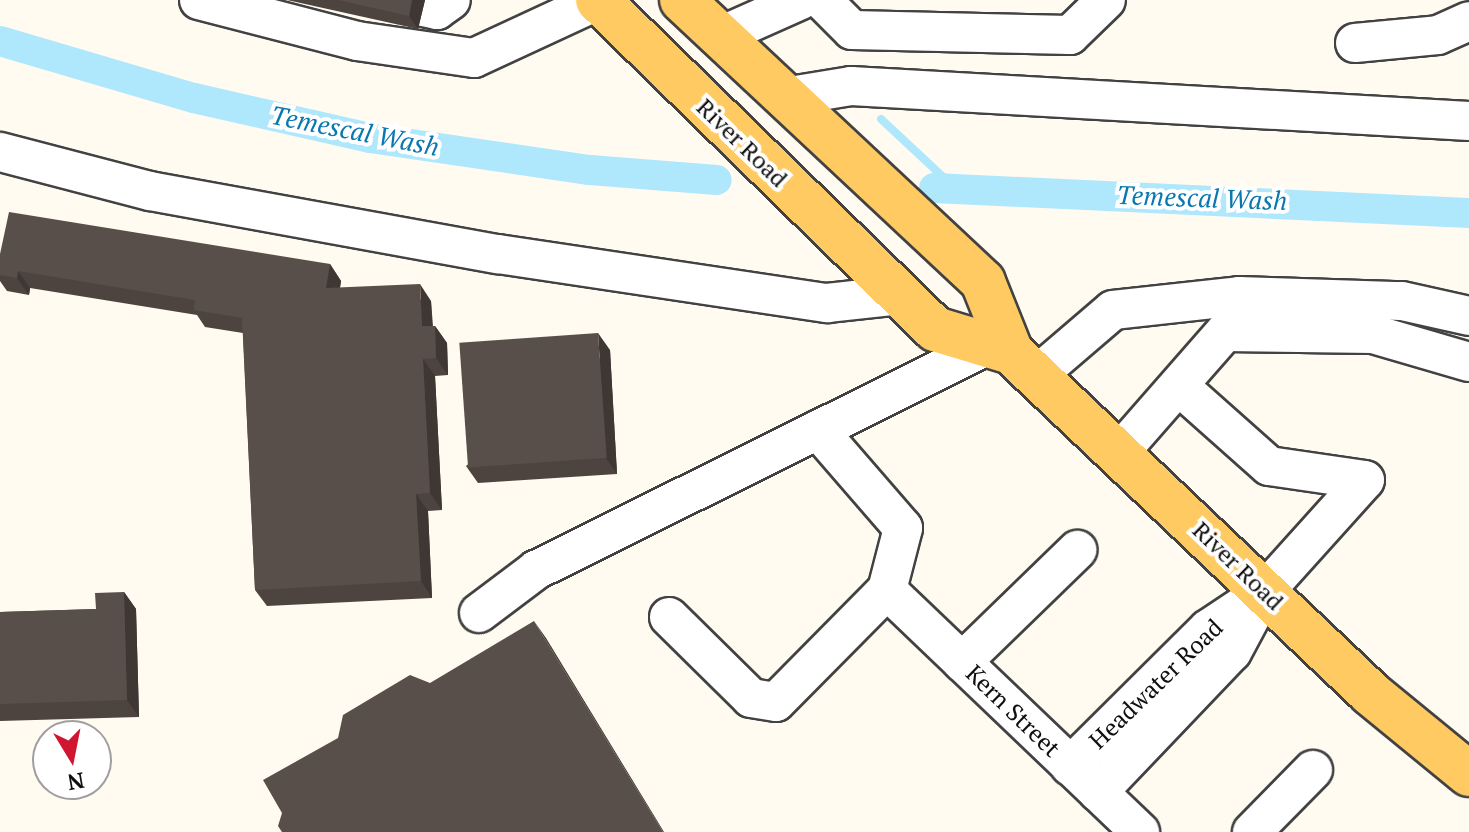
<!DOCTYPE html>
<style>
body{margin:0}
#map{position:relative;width:1469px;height:832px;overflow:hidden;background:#fffbf1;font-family:"PT Serif",serif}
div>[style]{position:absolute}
.stream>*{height:8px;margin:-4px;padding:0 4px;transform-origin:4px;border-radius:4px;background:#afe7fd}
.canal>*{height:30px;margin:-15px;padding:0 15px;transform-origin:15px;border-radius:15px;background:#afe7fd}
.roads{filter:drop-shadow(2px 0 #424242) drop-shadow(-2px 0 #424242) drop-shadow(0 2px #424242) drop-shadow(0 -2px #424242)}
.minor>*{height:38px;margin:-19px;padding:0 19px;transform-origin:19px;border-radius:19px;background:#fff}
.major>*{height:44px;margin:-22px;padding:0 22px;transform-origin:22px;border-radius:22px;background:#ffca61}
.wall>*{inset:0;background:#4d4440}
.shaded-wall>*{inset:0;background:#3e3734}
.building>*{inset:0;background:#594f4a;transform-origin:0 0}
span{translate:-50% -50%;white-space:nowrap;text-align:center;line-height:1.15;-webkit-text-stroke:8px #fff;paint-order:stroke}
.street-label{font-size:24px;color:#0f0f0f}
.water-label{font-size:26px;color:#0977b0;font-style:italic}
.north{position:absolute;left:32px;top:720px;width:80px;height:80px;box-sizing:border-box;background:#fff;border:2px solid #9f9f9f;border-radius:50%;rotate:170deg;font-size:22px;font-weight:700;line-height:32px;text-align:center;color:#0f0f0f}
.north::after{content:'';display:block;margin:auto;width:28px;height:36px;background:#d01630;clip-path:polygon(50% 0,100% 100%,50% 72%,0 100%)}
</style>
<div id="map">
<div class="stream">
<div style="left:881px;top:119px;width:103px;rotate:43deg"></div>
</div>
<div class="canal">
<div style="left:0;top:41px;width:202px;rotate:16.4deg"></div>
<div style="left:194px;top:98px;width:180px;rotate:12.8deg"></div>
<div style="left:370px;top:138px;width:222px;rotate:8.3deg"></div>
<div style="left:590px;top:170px;width:127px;rotate:4.5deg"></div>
<div style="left:934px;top:188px;width:536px;rotate:2.68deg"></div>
</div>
<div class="roads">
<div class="minor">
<div style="left:199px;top:0;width:163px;rotate:14.5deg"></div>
<div style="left:357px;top:41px;width:118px;rotate:8.3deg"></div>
<div style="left:474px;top:58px;width:138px;rotate:-24.9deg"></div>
<div style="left:389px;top:0;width:49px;rotate:11.8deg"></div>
<div style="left:437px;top:10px;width:17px;rotate:-36deg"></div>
<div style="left:822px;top:0;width:42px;rotate:45deg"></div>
<div style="left:852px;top:30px;width:218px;rotate:1.3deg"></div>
<div style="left:1070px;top:35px;width:50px;rotate:-44.2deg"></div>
<div style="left:718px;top:37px;width:91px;rotate:-24deg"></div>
<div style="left:1355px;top:43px;width:83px;rotate:-5.5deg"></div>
<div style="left:1438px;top:35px;width:34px;rotate:-24deg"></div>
<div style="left:784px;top:97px;width:68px;rotate:-9.3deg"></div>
<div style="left:851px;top:86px;width:619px;rotate:3.24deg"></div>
<div style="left:0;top:152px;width:155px;rotate:14.6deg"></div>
<div style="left:150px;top:191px;width:354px;rotate:10.3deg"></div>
<div style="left:498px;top:254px;width:333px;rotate:8.5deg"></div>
<div style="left:827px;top:303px;width:74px;rotate:-6.2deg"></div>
<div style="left:1036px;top:376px;width:101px;rotate:-40.6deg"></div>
<div style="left:1113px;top:310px;width:127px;rotate:-6.3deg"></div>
<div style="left:1239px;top:296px;width:163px;rotate:1.8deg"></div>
<div style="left:1402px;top:301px;width:69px;rotate:12.6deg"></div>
<div style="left:1119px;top:453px;width:161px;rotate:-48.8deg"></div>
<div style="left:1225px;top:332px;width:148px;rotate:0.8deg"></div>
<div style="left:1373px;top:334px;width:100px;rotate:16.3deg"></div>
<div style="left:887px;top:590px;width:350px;rotate:43.7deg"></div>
<div style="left:479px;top:613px;width:71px;rotate:-37deg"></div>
<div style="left:536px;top:570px;width:504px;rotate:-26.41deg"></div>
<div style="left:669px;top:617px;width:115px;rotate:44.6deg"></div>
<div style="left:751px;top:698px;width:25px;rotate:9deg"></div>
<div style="left:776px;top:702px;width:158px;rotate:-45.3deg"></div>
<div style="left:887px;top:590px;width:64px;rotate:-75.5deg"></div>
<div style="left:903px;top:528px;width:130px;rotate:-130.9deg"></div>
<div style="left:962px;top:662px;width:161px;rotate:-44.2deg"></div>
<div style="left:1070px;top:766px;width:194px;rotate:-44.8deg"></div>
<div style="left:1208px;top:629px;width:69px;rotate:-33.7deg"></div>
<div style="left:1265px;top:591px;width:149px;rotate:-48deg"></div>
<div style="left:1365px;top:480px;width:97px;rotate:-171.7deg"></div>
<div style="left:1269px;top:466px;width:120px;rotate:-138.4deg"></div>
<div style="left:1098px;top:792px;width:194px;rotate:-46.3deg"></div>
<div style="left:1232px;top:652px;width:64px;rotate:-61.8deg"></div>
<div style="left:1252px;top:832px;width:87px;rotate:-45.5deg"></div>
</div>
<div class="major">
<div style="left:598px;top:0;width:471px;rotate:44.3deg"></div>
<div style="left:935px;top:329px;width:79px;rotate:16.8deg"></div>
<div style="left:682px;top:0;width:412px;rotate:43.1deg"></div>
<div style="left:983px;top:282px;width:75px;rotate:68.2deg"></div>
<div style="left:1011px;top:352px;width:495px;rotate:43.5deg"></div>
<div style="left:1370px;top:693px;width:128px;rotate:39.3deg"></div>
</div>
</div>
<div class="wall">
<div style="clip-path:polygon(287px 0,425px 0,418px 29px)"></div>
<div style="clip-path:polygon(0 254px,330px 264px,341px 281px,340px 288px,431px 301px,433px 326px,435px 326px,447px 343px,448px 375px,435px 376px,442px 510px,428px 511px,432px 598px,267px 606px,255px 590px,243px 333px,205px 327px,197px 315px,30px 288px,29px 295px,7px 291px,0 281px)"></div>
<div style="clip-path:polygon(610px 350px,617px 474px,478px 483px,466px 466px)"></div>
<div style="clip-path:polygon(124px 592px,136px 609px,139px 717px,0 721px,0 612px,96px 609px)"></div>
</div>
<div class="shaded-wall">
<div style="clip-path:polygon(412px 0,425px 0,418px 29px,409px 16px)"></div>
<div style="clip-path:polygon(330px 264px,341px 281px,337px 305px,326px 288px)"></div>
<div style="clip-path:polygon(18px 271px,30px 288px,29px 295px,17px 278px)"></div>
<div style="clip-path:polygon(420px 284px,431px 301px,433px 343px,422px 326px)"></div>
<div style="clip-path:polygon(435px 326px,447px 343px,448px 375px,436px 358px)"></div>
<div style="clip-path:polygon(598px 333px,610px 350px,617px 474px,606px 458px)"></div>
<div style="clip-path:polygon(423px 359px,435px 376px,442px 510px,430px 493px)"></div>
<div style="clip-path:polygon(416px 494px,428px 511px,432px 598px,421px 581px)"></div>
<div style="clip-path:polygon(124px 592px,136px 609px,139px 717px,127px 700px)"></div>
<div style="clip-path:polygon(534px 621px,546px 638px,664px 832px,663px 832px)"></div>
</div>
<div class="building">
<div style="clip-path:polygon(338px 0,412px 0,409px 16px)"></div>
<div style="clip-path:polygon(9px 212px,330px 264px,326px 288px,420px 284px,422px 326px,435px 326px,436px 358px,423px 359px,430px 493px,416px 494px,421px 581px,255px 590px,242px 318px,194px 310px,195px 300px,18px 271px,17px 278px,0 275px,0 254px)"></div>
<div style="left:598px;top:333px;width:125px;height:139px;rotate:86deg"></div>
<div style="clip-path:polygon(124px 592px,127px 700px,0 704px,0 612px,96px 609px,95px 593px)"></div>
<div style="clip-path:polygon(534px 621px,663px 832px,282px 832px,278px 826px,282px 813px,263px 780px,338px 738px,343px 715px,410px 675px,430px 683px)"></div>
</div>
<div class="street-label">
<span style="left:742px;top:143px;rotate:44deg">River Road</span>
<span style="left:1238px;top:566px;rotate:44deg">River Road</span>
<span style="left:1156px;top:684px;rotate:-44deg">Headwater Road</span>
<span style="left:1013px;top:711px;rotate:44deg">Kern Street</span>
</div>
<div class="water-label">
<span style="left:355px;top:131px;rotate:11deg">Temescal Wash</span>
<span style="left:1202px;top:198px;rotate:2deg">Temescal Wash</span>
</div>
<div class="north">N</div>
</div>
